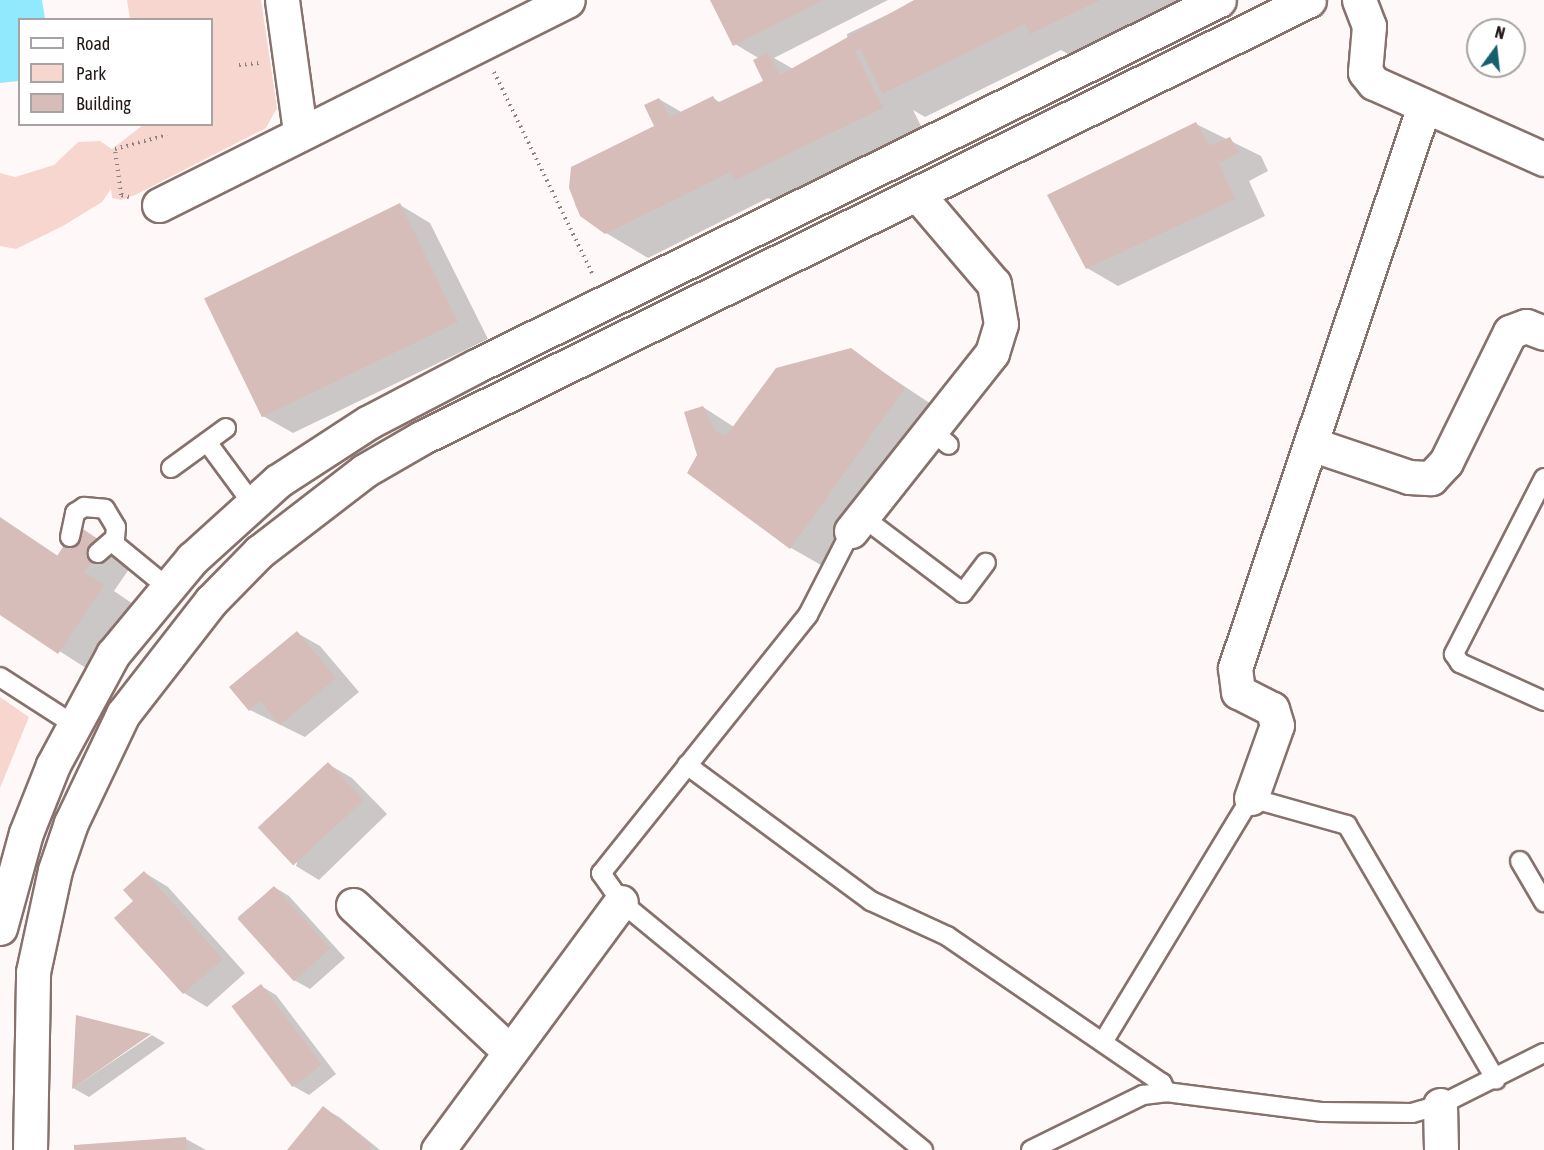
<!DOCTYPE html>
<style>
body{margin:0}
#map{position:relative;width:1544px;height:1150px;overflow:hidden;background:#fef9f8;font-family:"Asap Condensed",sans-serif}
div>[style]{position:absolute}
.green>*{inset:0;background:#f7d6d0}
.water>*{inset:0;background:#90e9fd}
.shadow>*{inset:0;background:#0003}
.building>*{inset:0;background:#d6bdb9;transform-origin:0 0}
.path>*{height:4px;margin-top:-2px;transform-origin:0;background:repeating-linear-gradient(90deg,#8a8382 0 1.5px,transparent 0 6px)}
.roads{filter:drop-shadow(2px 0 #87716d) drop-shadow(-2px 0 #87716d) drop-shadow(0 2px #87716d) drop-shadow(0 -2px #87716d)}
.service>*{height:18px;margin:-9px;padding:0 9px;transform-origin:9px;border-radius:9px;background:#fff}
.minor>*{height:33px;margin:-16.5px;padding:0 16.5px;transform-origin:16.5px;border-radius:16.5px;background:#fff}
.tertiary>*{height:33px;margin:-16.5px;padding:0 16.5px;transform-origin:16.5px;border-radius:16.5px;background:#fff}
span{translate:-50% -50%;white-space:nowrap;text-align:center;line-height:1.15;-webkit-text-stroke:5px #fff;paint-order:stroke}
.legend{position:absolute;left:18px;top:18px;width:195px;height:108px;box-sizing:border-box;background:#fff;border:2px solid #a7a3a3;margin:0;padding:8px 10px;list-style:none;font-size:18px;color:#231a18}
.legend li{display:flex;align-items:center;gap:12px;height:30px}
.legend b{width:30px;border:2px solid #a7a3a3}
.north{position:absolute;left:1466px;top:18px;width:60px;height:60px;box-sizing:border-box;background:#fff;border:2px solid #a7a3a3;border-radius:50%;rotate:15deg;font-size:16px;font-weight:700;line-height:24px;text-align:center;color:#231a18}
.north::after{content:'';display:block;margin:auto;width:21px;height:27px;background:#16606e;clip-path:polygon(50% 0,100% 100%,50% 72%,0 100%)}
</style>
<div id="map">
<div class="green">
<div style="clip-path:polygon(127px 0,261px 0,277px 108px,266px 128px,135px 195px,121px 200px,112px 198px,111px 189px,102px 202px,63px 226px,16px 249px,0 246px,0 173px,15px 177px,54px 165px,78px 142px,100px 141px,112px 149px,143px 125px,212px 124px,212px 20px,130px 19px)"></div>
<div style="clip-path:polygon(0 697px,29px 717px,0 788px)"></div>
</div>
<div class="water">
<div style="clip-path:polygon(0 0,42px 0,45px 19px,20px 20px,19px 81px,0 83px)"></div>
</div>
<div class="shadow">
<div style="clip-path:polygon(712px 0,888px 0,774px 58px,795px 70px,848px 43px,847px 34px,918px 0,1190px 0,1073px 57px,1061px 50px,925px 117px,913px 110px,924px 132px,778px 203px,768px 198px,648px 258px,606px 233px,576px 207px,571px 188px,656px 127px,659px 99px,683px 113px,713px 98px,721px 103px,765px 81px,760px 59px,735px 44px)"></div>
<div style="clip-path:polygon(1196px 124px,1261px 156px,1268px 171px,1249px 181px,1265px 216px,1118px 286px,1087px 268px)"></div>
<div style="clip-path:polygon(400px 205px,430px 223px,488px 339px,293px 433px,263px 416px)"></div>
<div style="clip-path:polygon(850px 350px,934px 406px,821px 565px,791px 548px,699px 456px,703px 407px,734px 427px)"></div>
<div style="clip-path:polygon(0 517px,58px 556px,78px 527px,134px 562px,114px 591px,133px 604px,89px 670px,0 613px)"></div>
<div style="clip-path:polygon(297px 633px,320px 646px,359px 692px,305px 737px,250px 710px)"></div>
<div style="clip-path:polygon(328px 764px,352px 778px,387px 814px,319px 880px,296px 866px)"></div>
<div style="clip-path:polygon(145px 873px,168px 887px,245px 973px,207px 1007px,184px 993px,135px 902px)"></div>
<div style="clip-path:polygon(274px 887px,289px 896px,345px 958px,310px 989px,294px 980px,238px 917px)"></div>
<div style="clip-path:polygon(261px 986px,276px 995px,336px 1074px,309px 1095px,293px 1086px)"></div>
<div style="clip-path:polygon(152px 1035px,165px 1043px,89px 1097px,73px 1088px)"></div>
<div style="clip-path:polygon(323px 1108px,339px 1117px,380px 1150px,289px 1150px)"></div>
<div style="clip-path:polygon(186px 1139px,206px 1150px,76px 1150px)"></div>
</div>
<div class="building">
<div style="clip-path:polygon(710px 0,823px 0,733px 46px)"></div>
<div style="clip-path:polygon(914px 0,1100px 0,1030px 34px,1025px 24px,882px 94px,860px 48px,855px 51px,883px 108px,735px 180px,731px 172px,605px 234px,580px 216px,569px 188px,571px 167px,654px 126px,644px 105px,659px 98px,670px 117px,713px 96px,717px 103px,763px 81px,753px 60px,768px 53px,780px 75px)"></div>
<div style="clip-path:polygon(1196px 122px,1210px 146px,1230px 137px,1239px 153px,1219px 163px,1235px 199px,1086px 269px,1047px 195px)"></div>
<div style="left:400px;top:203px;width:132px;height:218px;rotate:64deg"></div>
<div style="clip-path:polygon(851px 348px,905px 388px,790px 549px,687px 473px,697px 455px,684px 412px,703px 406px,715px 431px,726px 436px,776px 368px)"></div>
<div style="clip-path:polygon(0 518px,57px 556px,77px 525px,104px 543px,85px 572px,104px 585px,58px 654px,0 615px)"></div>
<div style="clip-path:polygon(297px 631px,336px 678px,280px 725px,260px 701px,249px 711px,229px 687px)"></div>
<div style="left:328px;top:762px;width:52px;height:96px;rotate:47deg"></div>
<div style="clip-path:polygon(144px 871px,223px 959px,183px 994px,114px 918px,133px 901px,123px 890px)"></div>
<div style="left:274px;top:886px;width:84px;height:49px;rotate:48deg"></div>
<div style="left:261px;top:984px;width:101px;height:37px;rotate:53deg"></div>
<div style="clip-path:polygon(76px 1015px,151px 1034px,72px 1089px)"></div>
<div style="clip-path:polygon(323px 1106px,372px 1145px,369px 1150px,287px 1150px)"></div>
<div style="clip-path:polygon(186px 1137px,187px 1150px,74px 1150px,74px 1145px)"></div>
</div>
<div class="path">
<div style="left:239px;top:65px;width:20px;rotate:-6deg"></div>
<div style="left:494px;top:72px;width:224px;rotate:64deg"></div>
<div style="left:129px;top:197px;width:8px;rotate:-166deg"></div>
<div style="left:121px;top:195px;width:46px;rotate:-97.4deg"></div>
<div style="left:115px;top:149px;width:54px;rotate:-15.1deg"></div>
</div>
<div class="roads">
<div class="service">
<div style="left:931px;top:430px;width:23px;rotate:40deg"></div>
<div style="left:207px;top:442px;width:76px;rotate:53.6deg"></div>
<div style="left:171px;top:468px;width:68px;rotate:-36deg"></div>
<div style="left:1544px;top:478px;width:198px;rotate:117.1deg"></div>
<div style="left:1454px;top:654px;width:11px;rotate:56deg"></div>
<div style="left:1460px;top:663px;width:92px;rotate:24.3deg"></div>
<div style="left:864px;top:518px;width:124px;rotate:37.1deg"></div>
<div style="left:963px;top:593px;width:38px;rotate:-53deg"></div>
<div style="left:851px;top:531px;width:94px;rotate:117.1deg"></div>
<div style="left:808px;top:615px;width:331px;rotate:128.7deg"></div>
<div style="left:601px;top:873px;width:35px;rotate:55deg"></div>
<div style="left:621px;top:902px;width:391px;rotate:39.4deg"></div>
<div style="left:70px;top:537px;width:25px;rotate:-78deg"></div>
<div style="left:75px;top:513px;width:11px;rotate:-34deg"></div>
<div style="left:84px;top:507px;width:21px;rotate:5deg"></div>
<div style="left:105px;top:509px;width:21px;rotate:59deg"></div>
<div style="left:116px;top:527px;width:11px;rotate:95deg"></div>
<div style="left:115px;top:538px;width:23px;rotate:139deg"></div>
<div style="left:112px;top:542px;width:71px;rotate:39.3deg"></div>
<div style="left:0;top:677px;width:87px;rotate:32.8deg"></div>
<div style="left:687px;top:765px;width:229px;rotate:36.5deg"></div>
<div style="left:871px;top:901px;width:84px;rotate:24.7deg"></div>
<div style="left:947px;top:936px;width:260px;rotate:34.4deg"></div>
<div style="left:1162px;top:1083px;width:10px;rotate:66deg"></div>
<div style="left:1520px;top:861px;width:48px;rotate:59.7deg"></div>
<div style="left:1103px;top:1042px;width:285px;rotate:-58.8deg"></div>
<div style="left:1251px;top:798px;width:100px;rotate:15.7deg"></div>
<div style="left:1347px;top:825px;width:295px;rotate:59.7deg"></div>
<div style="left:1031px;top:1150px;width:125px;rotate:-26.2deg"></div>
<div style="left:1143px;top:1095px;width:23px;rotate:-7deg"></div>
<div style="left:1166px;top:1092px;width:158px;rotate:7.3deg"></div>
<div style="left:1323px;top:1112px;width:89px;rotate:0.6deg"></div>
<div style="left:1412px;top:1113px;width:29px;rotate:-16deg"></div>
<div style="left:1440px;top:1105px;width:116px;rotate:-26.6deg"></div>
</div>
<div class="minor">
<div style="left:282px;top:0;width:133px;rotate:82.2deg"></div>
<div style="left:1359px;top:0;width:28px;rotate:69deg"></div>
<div style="left:1369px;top:26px;width:46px;rotate:95deg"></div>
<div style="left:1365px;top:72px;width:14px;rotate:51deg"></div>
<div style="left:1374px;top:83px;width:186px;rotate:24.1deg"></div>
<div style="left:159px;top:205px;width:457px;rotate:-26.6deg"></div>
<div style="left:1311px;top:444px;width:103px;rotate:18.6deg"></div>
<div style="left:1409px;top:477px;width:22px;rotate:3deg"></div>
<div style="left:1431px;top:478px;width:22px;rotate:-47deg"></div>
<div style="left:1446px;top:462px;width:145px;rotate:-63.8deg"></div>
<div style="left:1510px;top:332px;width:17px;rotate:-21deg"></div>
<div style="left:1526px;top:326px;width:19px;rotate:21deg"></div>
<div style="left:851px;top:531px;width:227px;rotate:-51.6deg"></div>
<div style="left:992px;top:353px;width:30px;rotate:-73deg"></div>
<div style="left:1001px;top:324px;width:41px;rotate:-99.9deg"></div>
<div style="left:994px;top:284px;width:118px;rotate:-130.5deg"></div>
<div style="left:1251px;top:798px;width:77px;rotate:-70.4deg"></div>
<div style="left:1277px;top:725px;width:17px;rotate:-107deg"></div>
<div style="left:1272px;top:709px;width:38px;rotate:-153deg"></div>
<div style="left:1238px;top:692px;width:24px;rotate:-97deg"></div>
<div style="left:1235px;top:668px;width:593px;rotate:-71.41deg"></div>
<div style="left:353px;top:905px;width:215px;rotate:43.1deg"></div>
<div style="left:1440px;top:1105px;width:45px;rotate:88.7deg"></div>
<div style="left:438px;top:1150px;width:308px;rotate:-53.6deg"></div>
</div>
<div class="tertiary">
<div style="left:0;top:928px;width:98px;rotate:-74.7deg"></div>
<div style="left:26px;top:833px;width:73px;rotate:-68.3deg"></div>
<div style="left:53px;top:765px;width:126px;rotate:-61.6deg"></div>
<div style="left:113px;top:654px;width:124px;rotate:-50.3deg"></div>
<div style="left:192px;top:559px;width:116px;rotate:-42.2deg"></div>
<div style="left:278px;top:481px;width:108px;rotate:-33deg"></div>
<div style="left:369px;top:422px;width:121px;rotate:-27.6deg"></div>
<div style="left:476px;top:366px;width:828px;rotate:-26.22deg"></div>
<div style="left:30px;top:1150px;width:178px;rotate:-89deg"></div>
<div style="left:33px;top:972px;width:104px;rotate:-77.8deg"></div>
<div style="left:55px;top:870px;width:50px;rotate:-71.2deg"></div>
<div style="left:71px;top:823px;width:121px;rotate:-64.5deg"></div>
<div style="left:123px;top:714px;width:143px;rotate:-52.1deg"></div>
<div style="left:211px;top:601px;width:69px;rotate:-45.6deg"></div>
<div style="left:259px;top:552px;width:133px;rotate:-37.6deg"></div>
<div style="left:364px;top:471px;width:66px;rotate:-30.1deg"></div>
<div style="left:421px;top:438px;width:990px;rotate:-26.25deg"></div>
</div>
</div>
<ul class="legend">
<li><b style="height:8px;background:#fff"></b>Road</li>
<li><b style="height:16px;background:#f7d6d0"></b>Park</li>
<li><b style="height:16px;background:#d6bdb9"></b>Building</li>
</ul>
<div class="north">N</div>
</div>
